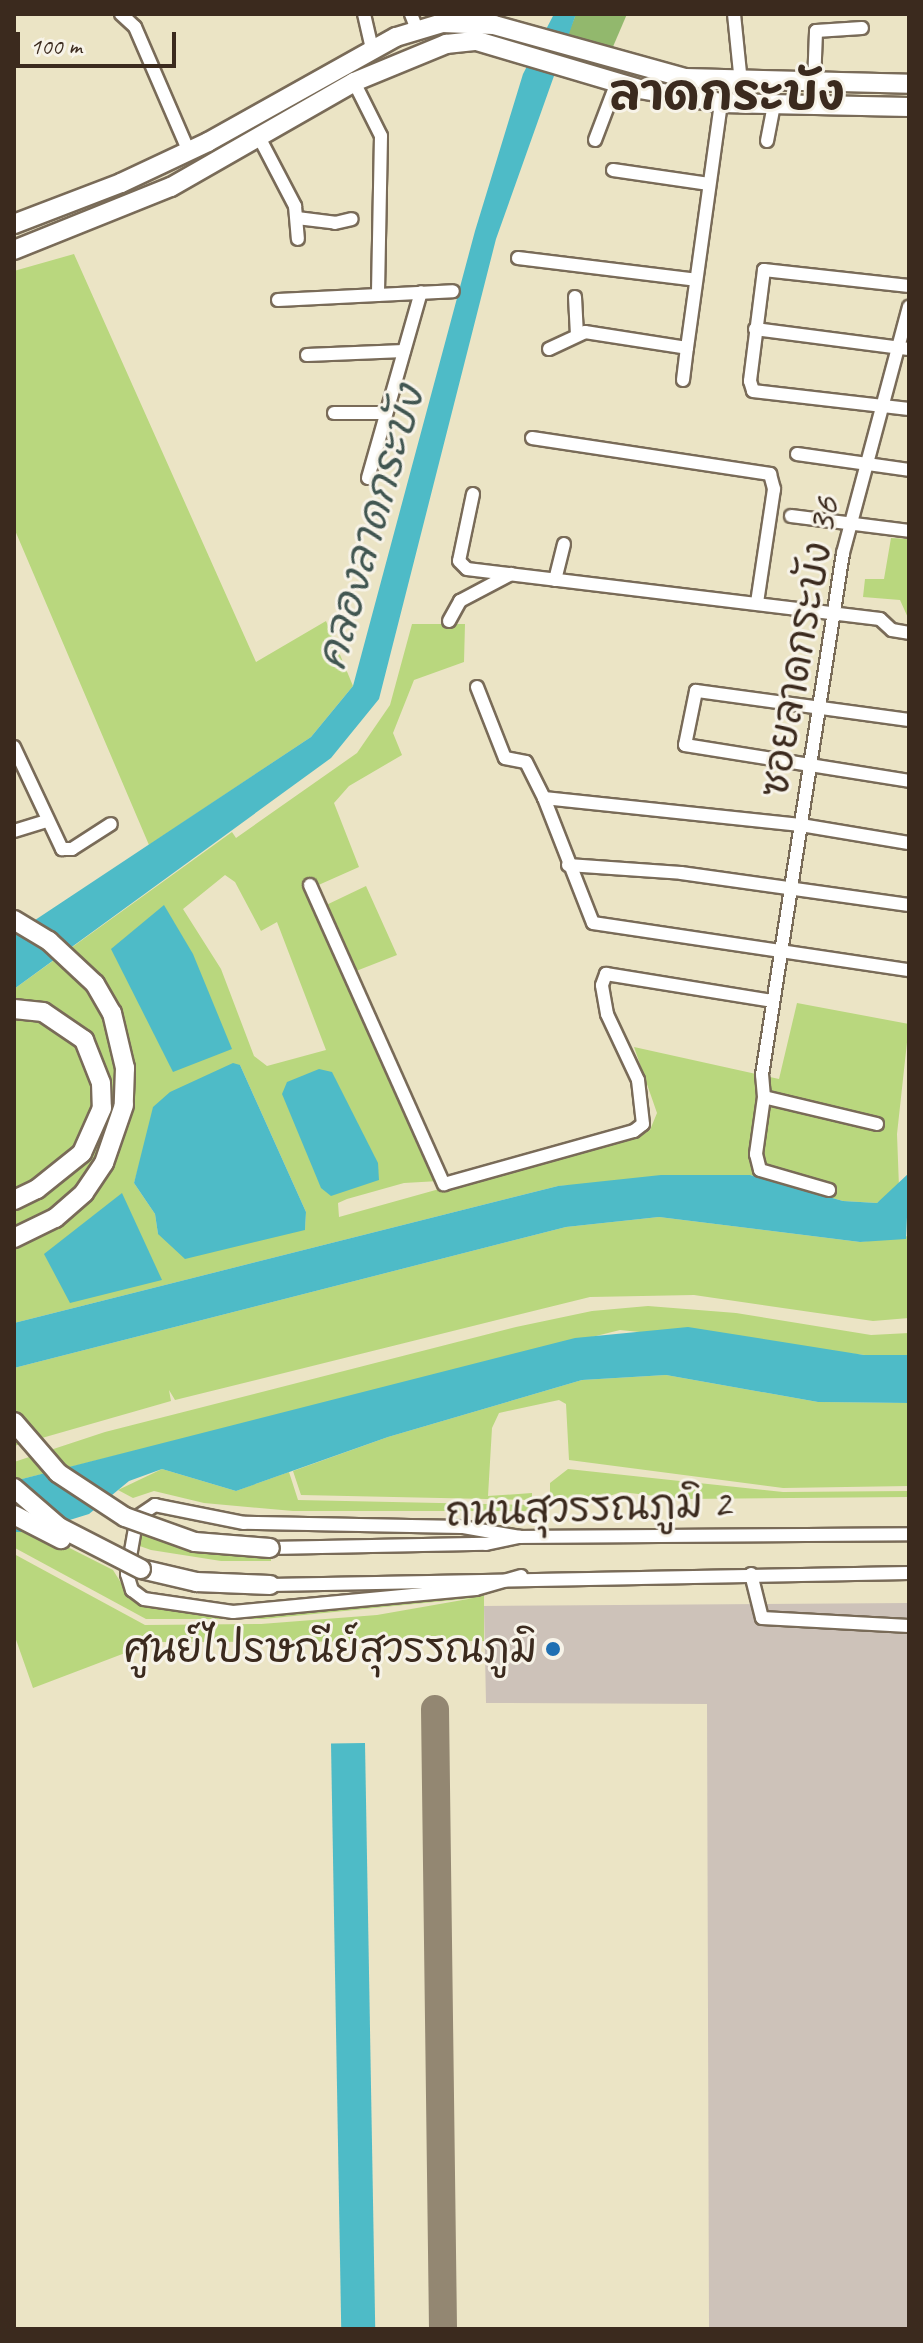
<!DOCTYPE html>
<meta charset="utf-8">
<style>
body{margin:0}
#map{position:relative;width:923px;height:2343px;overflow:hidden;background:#ebe4c5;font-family:Caveat,"Playpen Sans Thai",sans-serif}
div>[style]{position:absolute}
.industrial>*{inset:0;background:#cdc2b9}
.green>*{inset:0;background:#b9d77e}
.forest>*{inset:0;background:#92b86d}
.water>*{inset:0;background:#4ebbc7;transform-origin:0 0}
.taxiway>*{height:28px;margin:-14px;padding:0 14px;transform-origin:14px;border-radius:14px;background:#938772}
.roads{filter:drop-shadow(2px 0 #796b58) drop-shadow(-2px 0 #796b58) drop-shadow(0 2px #796b58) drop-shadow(0 -2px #796b58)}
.street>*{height:12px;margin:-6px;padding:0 6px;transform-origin:6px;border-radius:6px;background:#fff}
.primary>*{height:18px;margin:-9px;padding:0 9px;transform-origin:9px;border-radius:9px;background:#fff}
.bridges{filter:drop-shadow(2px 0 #796b58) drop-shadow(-2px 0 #796b58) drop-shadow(0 2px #796b58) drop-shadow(0 -2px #796b58)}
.primary-bridge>*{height:18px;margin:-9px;padding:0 9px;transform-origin:9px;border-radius:9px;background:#fff}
.dots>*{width:22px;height:22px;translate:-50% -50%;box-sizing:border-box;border:4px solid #f7f3e8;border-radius:50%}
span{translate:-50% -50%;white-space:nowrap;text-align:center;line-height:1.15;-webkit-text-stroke:6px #f7f3e8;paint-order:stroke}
.street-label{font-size:40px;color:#3b2a1e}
.poi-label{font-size:40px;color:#3b2a1e}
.right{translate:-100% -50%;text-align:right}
.water-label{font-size:42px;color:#415651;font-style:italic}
.district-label{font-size:48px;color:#3b2a1e;font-weight:700}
.frame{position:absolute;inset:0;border:16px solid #3b2a1e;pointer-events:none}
.scale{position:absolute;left:16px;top:32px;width:160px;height:36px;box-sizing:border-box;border:4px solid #3b2a1e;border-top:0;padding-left:10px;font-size:24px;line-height:28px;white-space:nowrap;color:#3b2a1e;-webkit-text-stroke:6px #f7f3e8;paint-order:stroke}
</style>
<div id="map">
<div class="industrial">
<div style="clip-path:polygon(909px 1603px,909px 2329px,709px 2329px,707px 1704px,486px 1703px,484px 1606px)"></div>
</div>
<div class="green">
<div style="clip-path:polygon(74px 254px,256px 662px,326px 621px,353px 686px,311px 737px,149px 845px,14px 528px,14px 271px)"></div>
<div style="clip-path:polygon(891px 538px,909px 539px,909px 620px,900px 600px,863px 597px,865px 579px,884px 579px)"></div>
<div style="clip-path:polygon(evenodd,412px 624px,465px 624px,464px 662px,414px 680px,393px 733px,402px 755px,349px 786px,334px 803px,359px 867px,314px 887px,322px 907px,366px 886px,397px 955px,351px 973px,439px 1181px,404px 1183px,347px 1199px,338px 1203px,339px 1217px,650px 1130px,657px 1113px,634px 1047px,779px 1079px,797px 1003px,909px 1024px,897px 1134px,899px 1187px,877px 1203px,843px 1201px,750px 1175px,558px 1186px,14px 1323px,14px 989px,232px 832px,236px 838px,357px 753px,390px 705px,412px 624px,225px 875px,235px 882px,261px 931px,277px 922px,326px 1050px,267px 1066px,254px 1056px,221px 969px,183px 909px,225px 875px,412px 624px,240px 1065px,306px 1212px,305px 1230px,158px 1234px,155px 1214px,134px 1183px,149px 1132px,240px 1065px)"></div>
<div style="clip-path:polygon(659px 1217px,860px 1242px,909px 1236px,909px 1318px,873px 1321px,694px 1295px,590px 1297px,175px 1400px,169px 1390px,171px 1401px,14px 1446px,14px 1368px,566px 1227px)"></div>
<div style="clip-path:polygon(648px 1306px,736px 1313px,871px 1335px,909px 1333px,909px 1355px,865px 1355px,620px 1330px,14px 1481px,14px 1462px,105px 1432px,516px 1327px,592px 1311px)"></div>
<div style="clip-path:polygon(666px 1375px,818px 1402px,909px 1403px,909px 1486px,783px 1488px,569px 1460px,566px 1404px,559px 1400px,499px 1413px,492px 1428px,488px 1496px,532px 1493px,532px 1500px,301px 1495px,293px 1471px,388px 1437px,582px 1380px)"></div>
<div style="clip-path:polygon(162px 1469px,236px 1491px,289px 1472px,298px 1500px,533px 1505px,534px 1511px,293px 1511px,204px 1503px,154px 1491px,133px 1498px,118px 1490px)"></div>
<div style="clip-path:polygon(568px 1469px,783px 1492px,909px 1491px,909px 1497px,682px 1499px,621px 1492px,598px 1500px,550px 1499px,550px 1483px)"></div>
<div style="clip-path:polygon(137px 1528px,271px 1552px,271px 1561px,221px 1561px,151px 1550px,134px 1544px)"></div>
<div style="clip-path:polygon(36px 1531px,113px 1570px,128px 1594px,206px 1612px,484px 1592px,484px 1641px,154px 1642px,33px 1688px,14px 1634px,14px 1554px,145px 1625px,261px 1624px,377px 1615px,474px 1598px,264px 1619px,146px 1619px,15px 1548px,14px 1532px)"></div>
</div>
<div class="forest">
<div style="clip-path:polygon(576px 14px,627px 14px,612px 49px,568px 34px)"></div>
</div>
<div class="water">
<div style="clip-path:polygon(554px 14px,576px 14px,496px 239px,379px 699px,331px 758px,14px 989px,14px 934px,311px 737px,353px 686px,475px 231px,523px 74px)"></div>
<div style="clip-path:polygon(164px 905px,193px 954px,232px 1049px,173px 1072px,111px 949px)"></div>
<div style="clip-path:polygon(233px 1063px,240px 1065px,306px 1212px,305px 1230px,185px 1259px,158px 1234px,155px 1214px,134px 1183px,153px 1107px,170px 1092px)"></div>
<div style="clip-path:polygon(319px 1069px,332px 1072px,378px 1163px,379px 1180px,331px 1196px,321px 1188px,282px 1094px,287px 1082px)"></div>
<div style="clip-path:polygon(909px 1173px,906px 1239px,860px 1242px,659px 1217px,566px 1227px,14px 1368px,14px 1323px,558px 1186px,661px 1175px,750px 1175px,843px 1201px,877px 1203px)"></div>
<div style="clip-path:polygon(122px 1193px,162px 1280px,70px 1303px,44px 1254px)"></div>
<div style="clip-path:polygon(688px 1327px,864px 1355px,909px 1355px,909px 1403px,818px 1402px,666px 1375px,582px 1380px,388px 1437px,236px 1491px,162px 1469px,129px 1481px,89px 1514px,31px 1532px,14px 1532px,14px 1481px,575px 1338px)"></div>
<div style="left:365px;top:1743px;width:586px;height:34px;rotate:89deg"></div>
</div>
<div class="taxiway">
<div style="left:435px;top:1709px;width:620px;rotate:89.26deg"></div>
</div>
<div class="roads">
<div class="street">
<div style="left:121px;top:14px;width:19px;rotate:43deg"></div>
<div style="left:135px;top:27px;width:136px;rotate:66.6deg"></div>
<div style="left:364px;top:14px;width:36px;rotate:77deg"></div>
<div style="left:411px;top:14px;width:17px;rotate:69deg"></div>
<div style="left:734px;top:14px;width:69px;rotate:84.2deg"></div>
<div style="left:354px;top:82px;width:60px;rotate:63.4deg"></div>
<div style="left:381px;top:136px;width:159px;rotate:91.1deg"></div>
<div style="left:814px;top:84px;width:53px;rotate:-87.8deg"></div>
<div style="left:816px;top:31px;width:46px;rotate:-3.7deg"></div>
<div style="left:260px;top:139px;width:76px;rotate:62.4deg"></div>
<div style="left:295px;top:206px;width:33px;rotate:85deg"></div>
<div style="left:595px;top:140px;width:62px;rotate:-69.2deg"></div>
<div style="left:767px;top:141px;width:36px;rotate:-79deg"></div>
<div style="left:613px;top:170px;width:97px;rotate:8.3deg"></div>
<div style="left:297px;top:218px;width:38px;rotate:7deg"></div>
<div style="left:335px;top:223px;width:17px;rotate:-13deg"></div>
<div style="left:518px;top:258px;width:179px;rotate:7deg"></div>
<div style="left:909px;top:286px;width:146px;rotate:-173.7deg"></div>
<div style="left:764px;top:270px;width:112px;rotate:97.2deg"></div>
<div style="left:750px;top:381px;width:10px;rotate:73deg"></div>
<div style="left:753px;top:391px;width:157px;rotate:6.6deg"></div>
<div style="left:575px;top:297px;width:35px;rotate:87deg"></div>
<div style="left:278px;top:300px;width:175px;rotate:-2.9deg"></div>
<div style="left:755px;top:329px;width:155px;rotate:7.4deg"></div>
<div style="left:549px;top:349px;width:40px;rotate:-25deg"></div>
<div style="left:585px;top:332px;width:103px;rotate:8.9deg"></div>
<div style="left:687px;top:348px;width:247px;rotate:-82.1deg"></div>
<div style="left:307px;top:355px;width:97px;rotate:-2.4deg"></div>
<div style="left:683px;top:380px;width:32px;rotate:-83deg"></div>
<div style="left:334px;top:413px;width:52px"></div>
<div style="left:532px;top:438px;width:241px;rotate:8.6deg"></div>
<div style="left:770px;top:474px;width:16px;rotate:75deg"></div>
<div style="left:774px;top:489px;width:115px;rotate:98.5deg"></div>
<div style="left:797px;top:454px;width:113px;rotate:8.1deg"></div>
<div style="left:368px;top:478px;width:193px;rotate:-74.1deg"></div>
<div style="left:473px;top:494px;width:68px;rotate:101.8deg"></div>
<div style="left:459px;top:561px;width:11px;rotate:45deg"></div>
<div style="left:467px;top:569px;width:416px;rotate:6.9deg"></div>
<div style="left:880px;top:619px;width:16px;rotate:43deg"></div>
<div style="left:892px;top:630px;width:17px;rotate:10deg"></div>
<div style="left:791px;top:516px;width:119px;rotate:7.2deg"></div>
<div style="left:555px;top:580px;width:37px;rotate:-76deg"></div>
<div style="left:449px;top:621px;width:23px;rotate:-61deg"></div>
<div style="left:460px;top:601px;width:58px;rotate:-27.9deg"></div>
<div style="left:477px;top:687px;width:76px;rotate:68.5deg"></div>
<div style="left:505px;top:758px;width:21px;rotate:11deg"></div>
<div style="left:526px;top:762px;width:40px;rotate:63.4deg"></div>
<div style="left:544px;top:798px;width:258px;rotate:6deg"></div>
<div style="left:801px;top:825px;width:109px;rotate:9.5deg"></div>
<div style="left:909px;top:720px;width:215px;rotate:-172.2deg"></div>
<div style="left:696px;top:691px;width:55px;rotate:101.5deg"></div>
<div style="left:685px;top:745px;width:227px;rotate:9.1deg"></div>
<div style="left:14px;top:747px;width:113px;rotate:64.8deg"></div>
<div style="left:62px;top:849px;width:10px"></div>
<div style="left:72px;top:849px;width:46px;rotate:-32.7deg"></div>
<div style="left:544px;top:798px;width:134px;rotate:68.6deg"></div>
<div style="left:593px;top:923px;width:319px;rotate:8.5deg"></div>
<div style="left:14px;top:831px;width:34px;rotate:-17deg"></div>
<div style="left:568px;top:865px;width:113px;rotate:4deg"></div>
<div style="left:681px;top:873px;width:230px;rotate:8deg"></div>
<div style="left:310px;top:885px;width:328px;rotate:65.9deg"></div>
<div style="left:444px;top:1184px;width:197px;rotate:-15.6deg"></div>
<div style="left:634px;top:1131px;width:11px;rotate:-38deg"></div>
<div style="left:643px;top:1124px;width:44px;rotate:-96.5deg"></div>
<div style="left:638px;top:1080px;width:73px;rotate:-115.2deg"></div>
<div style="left:607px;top:1014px;width:29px;rotate:-100deg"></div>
<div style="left:602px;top:985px;width:12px;rotate:-70deg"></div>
<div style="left:606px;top:974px;width:168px;rotate:9.2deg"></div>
<div style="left:764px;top:1097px;width:58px;rotate:98deg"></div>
<div style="left:756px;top:1154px;width:16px;rotate:76deg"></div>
<div style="left:760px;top:1170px;width:72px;rotate:16.2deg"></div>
<div style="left:877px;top:1124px;width:116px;rotate:-166.6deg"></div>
<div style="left:764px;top:1097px;width:22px;rotate:-95deg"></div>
<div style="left:762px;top:1075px;width:528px;rotate:-81.18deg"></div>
<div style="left:843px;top:553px;width:255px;rotate:-75deg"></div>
<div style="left:520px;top:1537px;width:59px;rotate:-170.2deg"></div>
<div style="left:462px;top:1527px;width:218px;rotate:-178.9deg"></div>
<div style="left:244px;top:1523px;width:91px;rotate:-168.6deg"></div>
<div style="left:155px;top:1505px;width:22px;rotate:146deg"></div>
<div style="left:137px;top:1517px;width:58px;rotate:100deg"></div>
<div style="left:127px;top:1574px;width:17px;rotate:73deg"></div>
<div style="left:132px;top:1590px;width:15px;rotate:37deg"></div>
<div style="left:144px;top:1599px;width:90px;rotate:8.3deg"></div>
<div style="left:233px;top:1612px;width:244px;rotate:-5.4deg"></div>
<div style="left:476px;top:1589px;width:47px;rotate:-16.1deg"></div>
<div style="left:270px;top:1548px;width:216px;rotate:-1.1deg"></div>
<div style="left:486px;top:1544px;width:35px;rotate:-12deg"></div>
<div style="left:520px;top:1537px;width:389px;rotate:-0.4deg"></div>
<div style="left:751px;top:1574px;width:45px;rotate:76deg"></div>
<div style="left:762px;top:1618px;width:147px;rotate:3.1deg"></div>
<div style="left:270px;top:1585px;width:639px;rotate:-1.08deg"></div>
</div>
<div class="primary">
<div style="left:14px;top:224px;width:115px;rotate:-21deg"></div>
<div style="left:121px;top:183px;width:96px;rotate:-25.2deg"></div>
<div style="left:208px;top:142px;width:215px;rotate:-29.2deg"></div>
<div style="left:396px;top:37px;width:48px;rotate:-16.9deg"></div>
<div style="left:442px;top:23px;width:52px;rotate:2.2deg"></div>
<div style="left:494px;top:25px;width:198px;rotate:15.5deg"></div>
<div style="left:685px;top:78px;width:224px;rotate:1.5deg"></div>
<div style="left:14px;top:250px;width:169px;rotate:-21.9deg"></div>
<div style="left:171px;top:187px;width:211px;rotate:-29.8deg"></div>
<div style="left:354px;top:82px;width:100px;rotate:-22.4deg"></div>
<div style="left:446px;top:44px;width:31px;rotate:-6deg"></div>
<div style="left:477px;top:41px;width:169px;rotate:16.5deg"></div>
<div style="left:639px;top:89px;width:83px;rotate:9.7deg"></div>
<div style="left:721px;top:103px;width:188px;rotate:1.2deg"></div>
<div style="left:14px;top:920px;width:41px;rotate:31deg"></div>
<div style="left:49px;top:941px;width:63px;rotate:43.1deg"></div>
<div style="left:95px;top:984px;width:34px;rotate:60deg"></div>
<div style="left:112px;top:1013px;width:57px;rotate:76.7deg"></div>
<div style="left:125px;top:1068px;width:37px;rotate:92deg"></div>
<div style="left:124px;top:1105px;width:61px;rotate:109deg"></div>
<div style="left:104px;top:1163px;width:36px;rotate:124deg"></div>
<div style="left:84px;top:1193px;width:38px;rotate:139deg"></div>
<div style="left:55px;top:1218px;width:46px;rotate:154deg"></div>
<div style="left:14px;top:1009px;width:29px;rotate:6deg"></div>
<div style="left:43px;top:1012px;width:50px;rotate:34.3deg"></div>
<div style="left:84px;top:1040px;width:46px;rotate:68.4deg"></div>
<div style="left:101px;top:1083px;width:25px;rotate:88deg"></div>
<div style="left:102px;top:1108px;width:49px;rotate:114deg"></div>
<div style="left:82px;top:1153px;width:58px;rotate:141.3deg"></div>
<div style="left:37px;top:1189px;width:25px;rotate:154deg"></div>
<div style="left:141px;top:1569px;width:57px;rotate:13.3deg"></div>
<div style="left:196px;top:1582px;width:74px;rotate:2.3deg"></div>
</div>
</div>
<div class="bridges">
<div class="primary-bridge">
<div style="left:14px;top:1422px;width:67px;rotate:49.2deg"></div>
<div style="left:58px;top:1473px;width:80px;rotate:33.3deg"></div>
<div style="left:125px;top:1517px;width:74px;rotate:19.7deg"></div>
<div style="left:195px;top:1542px;width:75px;rotate:4.6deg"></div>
<div style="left:14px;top:1488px;width:60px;rotate:40.9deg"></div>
<div style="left:59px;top:1527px;width:92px;rotate:27.1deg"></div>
<div style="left:14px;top:1515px;width:53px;rotate:27.1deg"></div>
</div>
</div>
<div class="dots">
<div style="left:553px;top:1649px;background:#1f6fb2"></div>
</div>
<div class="street-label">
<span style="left:800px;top:647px;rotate:-80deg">ซอยลาดกระบัง 36</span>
<span style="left:588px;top:1508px;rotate:-2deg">ถนนสุวรรณภูมิ 2</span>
</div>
<div class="poi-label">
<span class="right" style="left:537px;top:1649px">ศูนย์ไปรษณีย์สุวรรณภูมิ</span>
</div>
<div class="water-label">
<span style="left:371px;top:528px;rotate:-74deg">คลองลาดกระบัง</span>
</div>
<div class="district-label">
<span style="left:727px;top:94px">ลาดกระบัง</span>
</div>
<div class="frame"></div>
<div class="scale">100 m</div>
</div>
